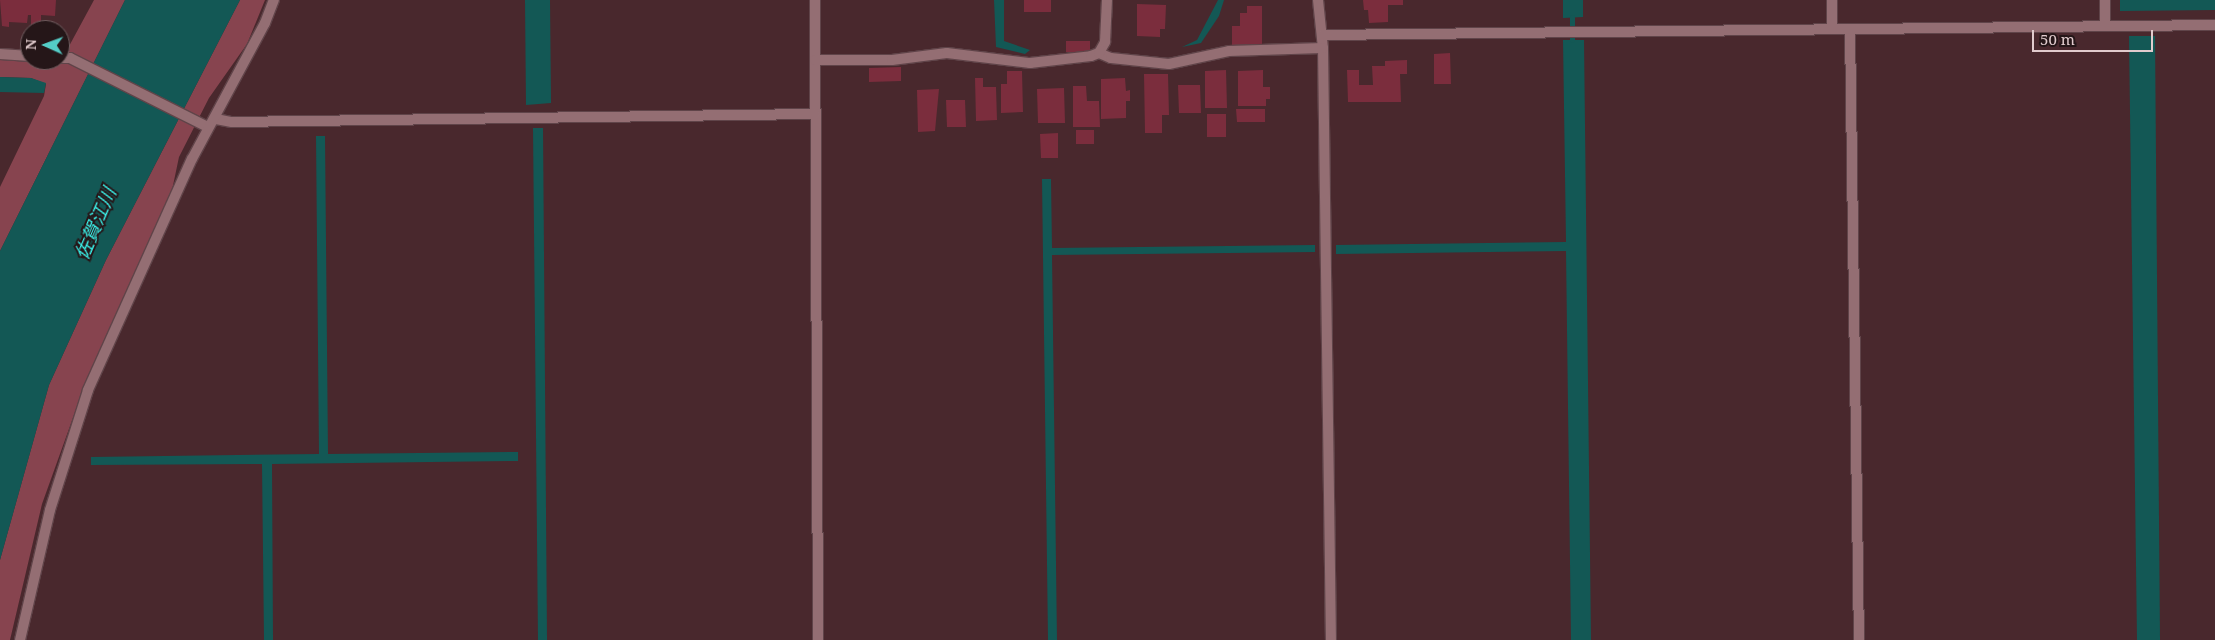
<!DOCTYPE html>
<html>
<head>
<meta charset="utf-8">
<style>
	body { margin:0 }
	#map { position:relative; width:2215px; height:640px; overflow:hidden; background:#49282d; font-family:"Noto Serif","Noto Sans JP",serif }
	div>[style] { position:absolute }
	.green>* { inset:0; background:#87444f }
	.water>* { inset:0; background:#135855 }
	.stream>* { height:5px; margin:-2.5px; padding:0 2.5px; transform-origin:2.5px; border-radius:2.5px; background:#135855 }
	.building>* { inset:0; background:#7b2d3d }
	.roads { filter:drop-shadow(1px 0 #604449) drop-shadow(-1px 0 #604449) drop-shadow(0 1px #604449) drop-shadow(0 -1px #604449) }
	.minor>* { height:10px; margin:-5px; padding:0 5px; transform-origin:5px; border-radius:5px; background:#946e73 }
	span { translate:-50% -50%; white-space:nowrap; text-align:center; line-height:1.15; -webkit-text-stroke:4px #251618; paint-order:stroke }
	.water-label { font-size:19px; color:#3af0e8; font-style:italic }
	.north { position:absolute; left:20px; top:20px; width:50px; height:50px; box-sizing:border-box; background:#251618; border:1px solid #705e60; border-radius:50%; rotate:272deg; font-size:14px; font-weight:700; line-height:20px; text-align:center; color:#e1cbcd }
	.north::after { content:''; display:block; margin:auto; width:18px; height:22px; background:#54cdc7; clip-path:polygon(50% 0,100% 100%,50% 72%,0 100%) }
	.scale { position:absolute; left:2032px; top:30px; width:121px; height:22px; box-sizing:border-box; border:2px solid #e1cbcd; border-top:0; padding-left:6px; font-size:15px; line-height:18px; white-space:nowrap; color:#e1cbcd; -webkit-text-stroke:4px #251618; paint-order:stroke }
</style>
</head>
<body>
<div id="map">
	<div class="green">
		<i style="clip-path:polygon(94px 0,125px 0,0 251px,0 187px,44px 96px,46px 84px,31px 78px,0 77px,0 58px,61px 61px)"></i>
		<i style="clip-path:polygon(240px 0,265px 0,247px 44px,209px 98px,179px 157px,171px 195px,88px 376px,42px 504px,10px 640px,0 640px,0 560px,49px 385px,106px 260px)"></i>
	</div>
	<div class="water">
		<i style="clip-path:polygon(125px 0,240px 0,106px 260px,49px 385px,0 560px,0 251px)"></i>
		<i style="clip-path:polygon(525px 0,550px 0,551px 103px,526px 105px)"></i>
		<i style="clip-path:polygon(994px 0,1004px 0,1004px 41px,1030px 50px,1025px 54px,996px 47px)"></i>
		<i style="clip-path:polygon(1218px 0,1224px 0,1219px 16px,1201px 43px,1182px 47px,1197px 40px)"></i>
		<i style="clip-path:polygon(1563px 0,1583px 0,1583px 17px,1563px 18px)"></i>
		<i style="clip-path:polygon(2120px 0,2215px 0,2215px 10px,2120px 11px)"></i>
		<i style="clip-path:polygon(2129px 36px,2155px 36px,2160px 640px,2137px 640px)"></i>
		<i style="clip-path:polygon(1563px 40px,1584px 40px,1591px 640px,1571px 640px,1566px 251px,1336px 254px,1336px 245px,1566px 242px)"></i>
		<i style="clip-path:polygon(0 77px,31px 78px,46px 83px,44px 93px,0 92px)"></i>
		<i style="clip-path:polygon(533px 128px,543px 128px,547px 640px,538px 640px)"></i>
		<i style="clip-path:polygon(316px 136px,325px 136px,328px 454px,518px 452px,518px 461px,272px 464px,273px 640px,264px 640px,262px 464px,91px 465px,91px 457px,319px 454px)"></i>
		<i style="clip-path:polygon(1042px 179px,1051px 179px,1052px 248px,1315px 245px,1315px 252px,1052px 255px,1057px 640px,1048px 640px)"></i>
	</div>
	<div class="stream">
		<i style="left:1572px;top:40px;width:23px;rotate:-90deg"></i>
	</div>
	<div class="building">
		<i style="clip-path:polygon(0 0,56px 0,55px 16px,41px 15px,41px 25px,31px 25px,31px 15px,28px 15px,27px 23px,9px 22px,9px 27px,2px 26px)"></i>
		<i style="clip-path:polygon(1024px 0,1051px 0,1051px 12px,1024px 12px)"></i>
		<i style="clip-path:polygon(1363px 0,1403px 0,1403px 5px,1388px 5px,1388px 22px,1369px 23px,1368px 10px,1364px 10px)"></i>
		<i style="clip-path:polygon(1137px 4px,1166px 5px,1165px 29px,1160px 29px,1160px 37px,1137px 36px)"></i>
		<i style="clip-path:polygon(1247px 6px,1262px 6px,1262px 45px,1232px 45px,1232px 26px,1240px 26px,1240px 13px,1247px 13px)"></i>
		<i style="clip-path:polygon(1066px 41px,1090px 41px,1090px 52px,1066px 52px)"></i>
		<i style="clip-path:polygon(1450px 53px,1451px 84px,1434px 84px,1434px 54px)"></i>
		<i style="clip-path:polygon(1407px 60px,1407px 74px,1400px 74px,1401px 102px,1348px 102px,1347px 70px,1359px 70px,1359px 85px,1373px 85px,1372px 66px,1385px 66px,1385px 61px)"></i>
		<i style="clip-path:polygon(901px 67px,901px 81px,869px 82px,869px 68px)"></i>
		<i style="clip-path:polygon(1226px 70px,1227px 108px,1205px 108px,1205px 71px)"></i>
		<i style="clip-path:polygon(1263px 70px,1263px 87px,1270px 87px,1270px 99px,1266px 99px,1266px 106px,1238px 106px,1238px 71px)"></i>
		<i style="clip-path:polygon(1007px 71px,1022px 71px,1023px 112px,1001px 113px,1001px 84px,1007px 84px)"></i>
		<i style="clip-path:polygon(1144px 74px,1168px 74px,1169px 115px,1162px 115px,1162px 133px,1145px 133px)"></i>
		<i style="clip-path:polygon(975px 78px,983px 78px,983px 87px,996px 87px,997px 120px,976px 121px)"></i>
		<i style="clip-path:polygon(1125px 78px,1126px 91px,1130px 90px,1130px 101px,1126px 101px,1126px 118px,1101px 119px,1101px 79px)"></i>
		<i style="clip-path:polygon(1178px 85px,1200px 85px,1201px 113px,1179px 113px)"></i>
		<i style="clip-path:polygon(1073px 86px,1086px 86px,1087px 101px,1099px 101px,1100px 127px,1073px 127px)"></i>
		<i style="clip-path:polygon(1064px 88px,1065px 123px,1038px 123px,1037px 89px)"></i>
		<i style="clip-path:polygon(939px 89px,935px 131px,918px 132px,917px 90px)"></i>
		<i style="clip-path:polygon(946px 100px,965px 100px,966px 127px,947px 127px)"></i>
		<i style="clip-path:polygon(1236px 109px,1265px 109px,1265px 122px,1237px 122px)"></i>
		<i style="clip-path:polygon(1207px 114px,1226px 114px,1226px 137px,1207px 137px)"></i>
		<i style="clip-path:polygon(1076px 130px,1094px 130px,1094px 144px,1076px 144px)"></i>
		<i style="clip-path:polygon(1058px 133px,1058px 158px,1041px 158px,1040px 134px)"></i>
	</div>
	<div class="roads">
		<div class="minor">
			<i style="left:815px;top:0;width:640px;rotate:89.73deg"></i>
			<i style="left:1318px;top:0;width:48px;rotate:84.1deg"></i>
			<i style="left:1323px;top:48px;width:592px;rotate:89.23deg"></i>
			<i style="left:1832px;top:0;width:28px;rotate:90deg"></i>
			<i style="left:2105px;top:0;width:26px;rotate:90deg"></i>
			<i style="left:1850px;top:29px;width:611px;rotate:89.16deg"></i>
			<i style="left:1322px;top:35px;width:893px;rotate:-0.64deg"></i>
			<i style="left:1099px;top:53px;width:13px;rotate:23deg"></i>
			<i style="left:1111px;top:58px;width:58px;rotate:5.9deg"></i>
			<i style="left:1169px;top:64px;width:61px;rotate:-12.2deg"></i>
			<i style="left:1229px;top:51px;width:94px;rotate:-1.8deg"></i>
			<i style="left:0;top:54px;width:30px;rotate:4deg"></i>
			<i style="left:60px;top:58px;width:10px"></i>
			<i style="left:70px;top:58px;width:154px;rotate:26.6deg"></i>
			<i style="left:815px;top:60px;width:77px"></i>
			<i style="left:892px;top:60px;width:55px;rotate:-7.3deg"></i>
			<i style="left:947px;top:53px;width:84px;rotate:6.9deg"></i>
			<i style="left:1030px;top:63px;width:61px;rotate:-6.5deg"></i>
			<i style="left:1091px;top:56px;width:9px;rotate:-21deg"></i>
			<i style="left:1099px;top:53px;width:13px;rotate:-61deg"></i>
			<i style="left:1105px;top:42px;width:42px;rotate:-87.3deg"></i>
			<i style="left:216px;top:119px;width:16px;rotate:11deg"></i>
			<i style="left:232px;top:122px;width:583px;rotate:-0.79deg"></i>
			<i style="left:20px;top:640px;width:133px;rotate:-77deg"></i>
			<i style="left:50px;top:510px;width:126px;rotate:-72.4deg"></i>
			<i style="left:88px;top:390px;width:253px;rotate:-65.8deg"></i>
			<i style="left:192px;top:159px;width:154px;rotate:-61.8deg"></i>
			<i style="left:265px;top:23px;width:25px;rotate:-69deg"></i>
		</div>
	</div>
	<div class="water-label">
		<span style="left:96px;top:224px;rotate:-67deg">佐賀江川</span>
	</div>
	<div class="north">N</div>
	<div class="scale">50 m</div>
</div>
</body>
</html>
